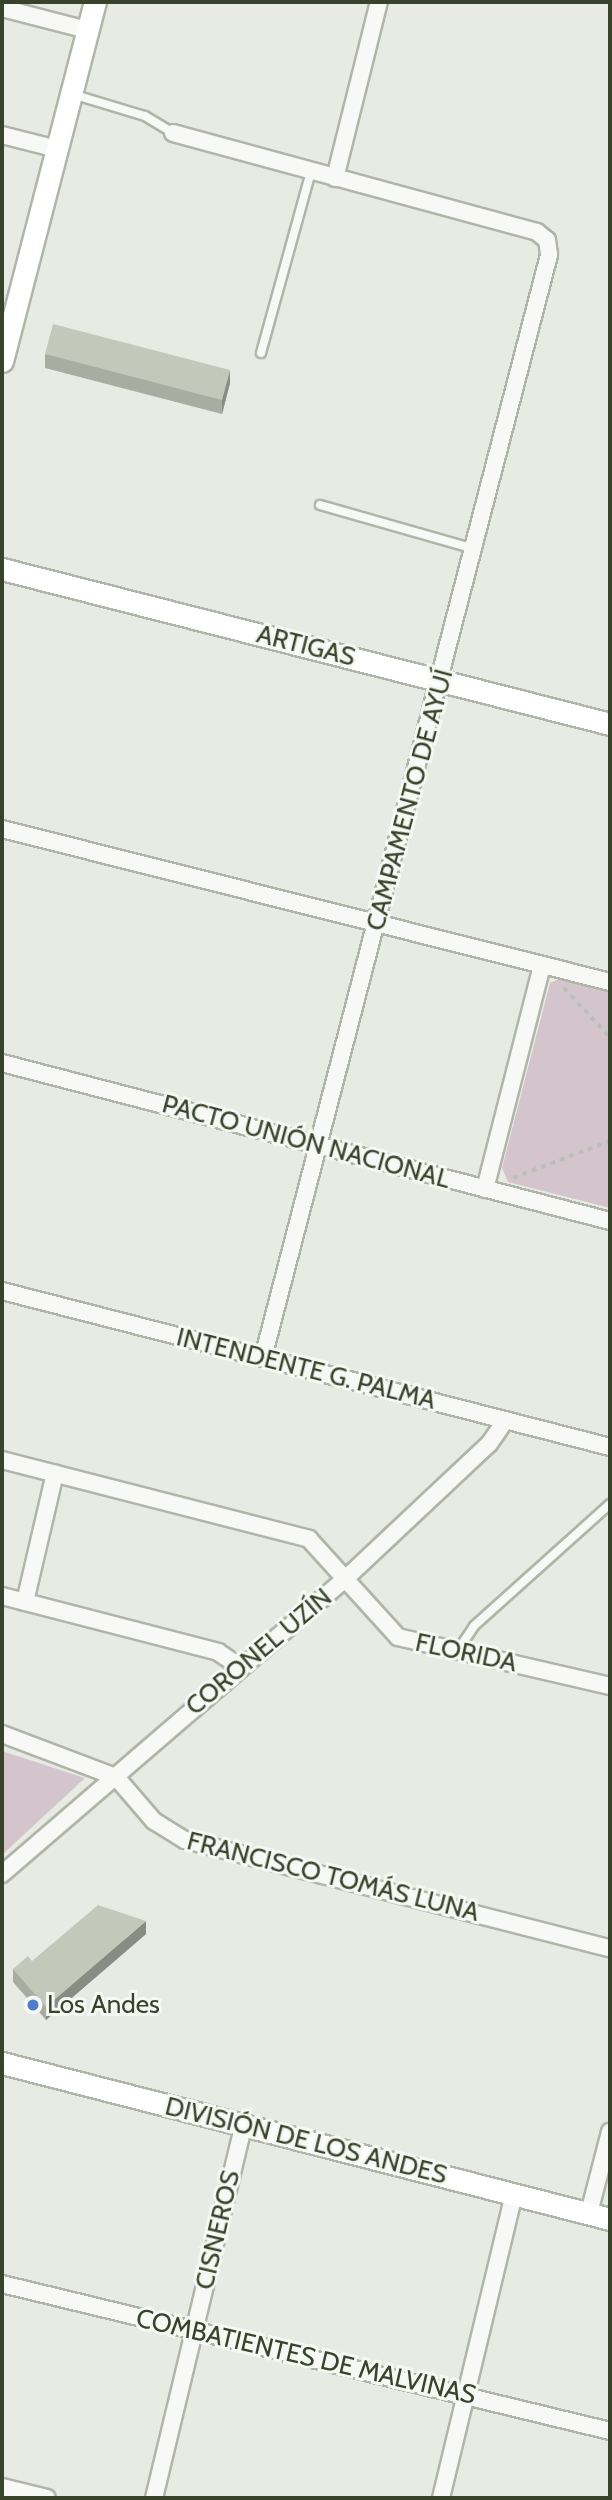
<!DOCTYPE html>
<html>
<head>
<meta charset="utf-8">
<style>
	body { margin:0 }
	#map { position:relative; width:612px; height:2500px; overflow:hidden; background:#e8ebe4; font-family:Cabin,sans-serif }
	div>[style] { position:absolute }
	.green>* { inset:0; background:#d4c5cc }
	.path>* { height:3.5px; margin-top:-1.75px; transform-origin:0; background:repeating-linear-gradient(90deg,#bbbfb5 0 5px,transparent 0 10px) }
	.roads { filter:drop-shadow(2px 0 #b0b5a9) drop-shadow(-2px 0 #b0b5a9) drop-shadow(0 2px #b0b5a9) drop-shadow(0 -2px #b0b5a9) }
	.lane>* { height:8px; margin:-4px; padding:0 4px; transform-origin:4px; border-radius:4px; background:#f8f9f6 }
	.street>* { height:16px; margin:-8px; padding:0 8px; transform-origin:8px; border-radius:8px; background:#f8f9f6 }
	.secondary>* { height:21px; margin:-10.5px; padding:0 10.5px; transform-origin:10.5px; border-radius:10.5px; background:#fff }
	.wall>* { inset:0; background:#a8aca1 }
	.shaded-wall>* { inset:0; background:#888c83 }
	.building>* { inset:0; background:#c3c8bb }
	.dots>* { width:19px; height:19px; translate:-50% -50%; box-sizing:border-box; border:4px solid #f6f8f3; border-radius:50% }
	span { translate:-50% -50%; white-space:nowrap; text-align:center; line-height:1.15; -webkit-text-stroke:6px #f6f8f3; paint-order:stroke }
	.street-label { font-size:26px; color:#39432c }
	.poi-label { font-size:26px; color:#39432c }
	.left { translate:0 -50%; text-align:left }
	.frame { position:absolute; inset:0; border:4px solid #39432c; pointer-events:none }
</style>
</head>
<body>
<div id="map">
	<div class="green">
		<i style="clip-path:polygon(565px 976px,610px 988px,610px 1208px,508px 1182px,502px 1168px,550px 983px)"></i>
		<i style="clip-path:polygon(2px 1751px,85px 1778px,2px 1855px)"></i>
	</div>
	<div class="path">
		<i style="left:564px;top:988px;width:67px;rotate:46.8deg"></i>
		<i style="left:513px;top:1178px;width:104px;rotate:-20.9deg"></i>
	</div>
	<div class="roads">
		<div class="lane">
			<i style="left:72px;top:94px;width:76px;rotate:16.8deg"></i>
			<i style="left:145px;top:116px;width:33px;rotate:31deg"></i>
			<i style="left:261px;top:353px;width:188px;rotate:-74.6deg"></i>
			<i style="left:320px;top:505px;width:160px;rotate:15.9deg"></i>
			<i style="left:458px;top:1650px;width:29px;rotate:-56deg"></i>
			<i style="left:474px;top:1626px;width:183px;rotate:-41.9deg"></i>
		</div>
		<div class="street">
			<i style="left:2px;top:8px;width:88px;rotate:14.5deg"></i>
			<i style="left:173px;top:133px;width:377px;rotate:15.2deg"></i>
			<i style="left:537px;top:232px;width:13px;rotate:39deg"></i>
			<i style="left:547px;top:240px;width:15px;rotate:82deg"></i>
			<i style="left:549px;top:255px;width:1139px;rotate:104.54deg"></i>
			<i style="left:2px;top:135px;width:57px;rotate:14.3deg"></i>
			<i style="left:335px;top:178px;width:181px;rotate:-76deg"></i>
			<i style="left:2px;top:829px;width:627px;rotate:14.12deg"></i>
			<i style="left:2px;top:1063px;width:628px;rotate:14.57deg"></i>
			<i style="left:485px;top:1189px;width:231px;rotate:-75.7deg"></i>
			<i style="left:2px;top:1291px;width:628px;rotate:14.39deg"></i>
			<i style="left:2px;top:1460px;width:317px;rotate:14.4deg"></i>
			<i style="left:309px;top:1539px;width:132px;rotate:47.8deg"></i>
			<i style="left:398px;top:1637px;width:218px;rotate:13deg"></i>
			<i style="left:2px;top:1596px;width:223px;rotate:14.5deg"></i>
			<i style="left:218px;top:1652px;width:25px;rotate:34deg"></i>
			<i style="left:25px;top:1602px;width:132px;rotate:-76.9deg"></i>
			<i style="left:2px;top:1734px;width:122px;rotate:20.7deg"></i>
			<i style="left:116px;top:1777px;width:58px;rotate:49.2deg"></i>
			<i style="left:154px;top:1821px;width:36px;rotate:32deg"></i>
			<i style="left:185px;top:1840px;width:439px;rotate:14.3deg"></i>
			<i style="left:2px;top:1874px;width:451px;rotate:-40.7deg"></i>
			<i style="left:344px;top:1580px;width:199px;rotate:-43.2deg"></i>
			<i style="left:489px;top:1444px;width:29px;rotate:-55deg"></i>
			<i style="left:589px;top:2213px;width:84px;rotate:-75.5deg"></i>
			<i style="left:2px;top:2284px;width:626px;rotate:13.59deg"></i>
			<i style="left:2px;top:2487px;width:46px;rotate:13.7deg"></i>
			<i style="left:154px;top:2498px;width:382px;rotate:-76.5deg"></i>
			<i style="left:441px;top:2498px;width:313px;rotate:-76.5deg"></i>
		</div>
		<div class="secondary">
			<i style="left:2px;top:361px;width:371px;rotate:-75.5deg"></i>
			<i style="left:2px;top:569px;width:627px;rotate:14.3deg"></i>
			<i style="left:2px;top:2063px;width:628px;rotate:14.39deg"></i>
		</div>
	</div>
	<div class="wall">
		<i style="clip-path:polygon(45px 354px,230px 383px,222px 414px,45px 368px)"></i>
		<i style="clip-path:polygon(146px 1934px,46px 2020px,13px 1982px,13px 1969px,32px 1961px)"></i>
	</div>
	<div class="shaded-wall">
		<i style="clip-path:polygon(230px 370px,230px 383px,222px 414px,222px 400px)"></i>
		<i style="clip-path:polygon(146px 1921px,146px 1934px,46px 2020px,46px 2007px)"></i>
	</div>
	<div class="building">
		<i style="clip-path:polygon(53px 324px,230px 370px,222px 400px,45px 354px)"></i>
		<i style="clip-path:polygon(98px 1905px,146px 1921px,46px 2007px,13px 1969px,28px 1956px,32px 1961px)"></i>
	</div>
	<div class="dots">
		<i style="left:33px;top:2005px;background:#507dc9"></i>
	</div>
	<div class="street-label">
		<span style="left:306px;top:646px;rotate:14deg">ARTIGAS</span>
		<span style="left:410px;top:800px;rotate:-75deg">CAMPAMENTO DE AYUÍ</span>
		<span style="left:306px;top:1142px;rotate:15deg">PACTO UNIÓN NACIONAL</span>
		<span style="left:306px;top:1369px;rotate:14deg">INTENDENTE G. PALMA</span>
		<span style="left:259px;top:1652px;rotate:-40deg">CORONEL UZÍN</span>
		<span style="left:466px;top:1653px;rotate:12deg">FLORIDA</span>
		<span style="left:333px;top:1877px;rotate:14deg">FRANCISCO TOMÁS LUNA</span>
		<span style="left:306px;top:2141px;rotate:14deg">DIVISIÓN DE LOS ANDES</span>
		<span style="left:218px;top:2230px;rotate:-77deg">CISNEROS</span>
		<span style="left:306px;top:2357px;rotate:13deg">COMBATIENTES DE MALVINAS</span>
	</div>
	<div class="poi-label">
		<span class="left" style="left:47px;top:2005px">Los Andes</span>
	</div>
	<div class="frame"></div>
</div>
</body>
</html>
